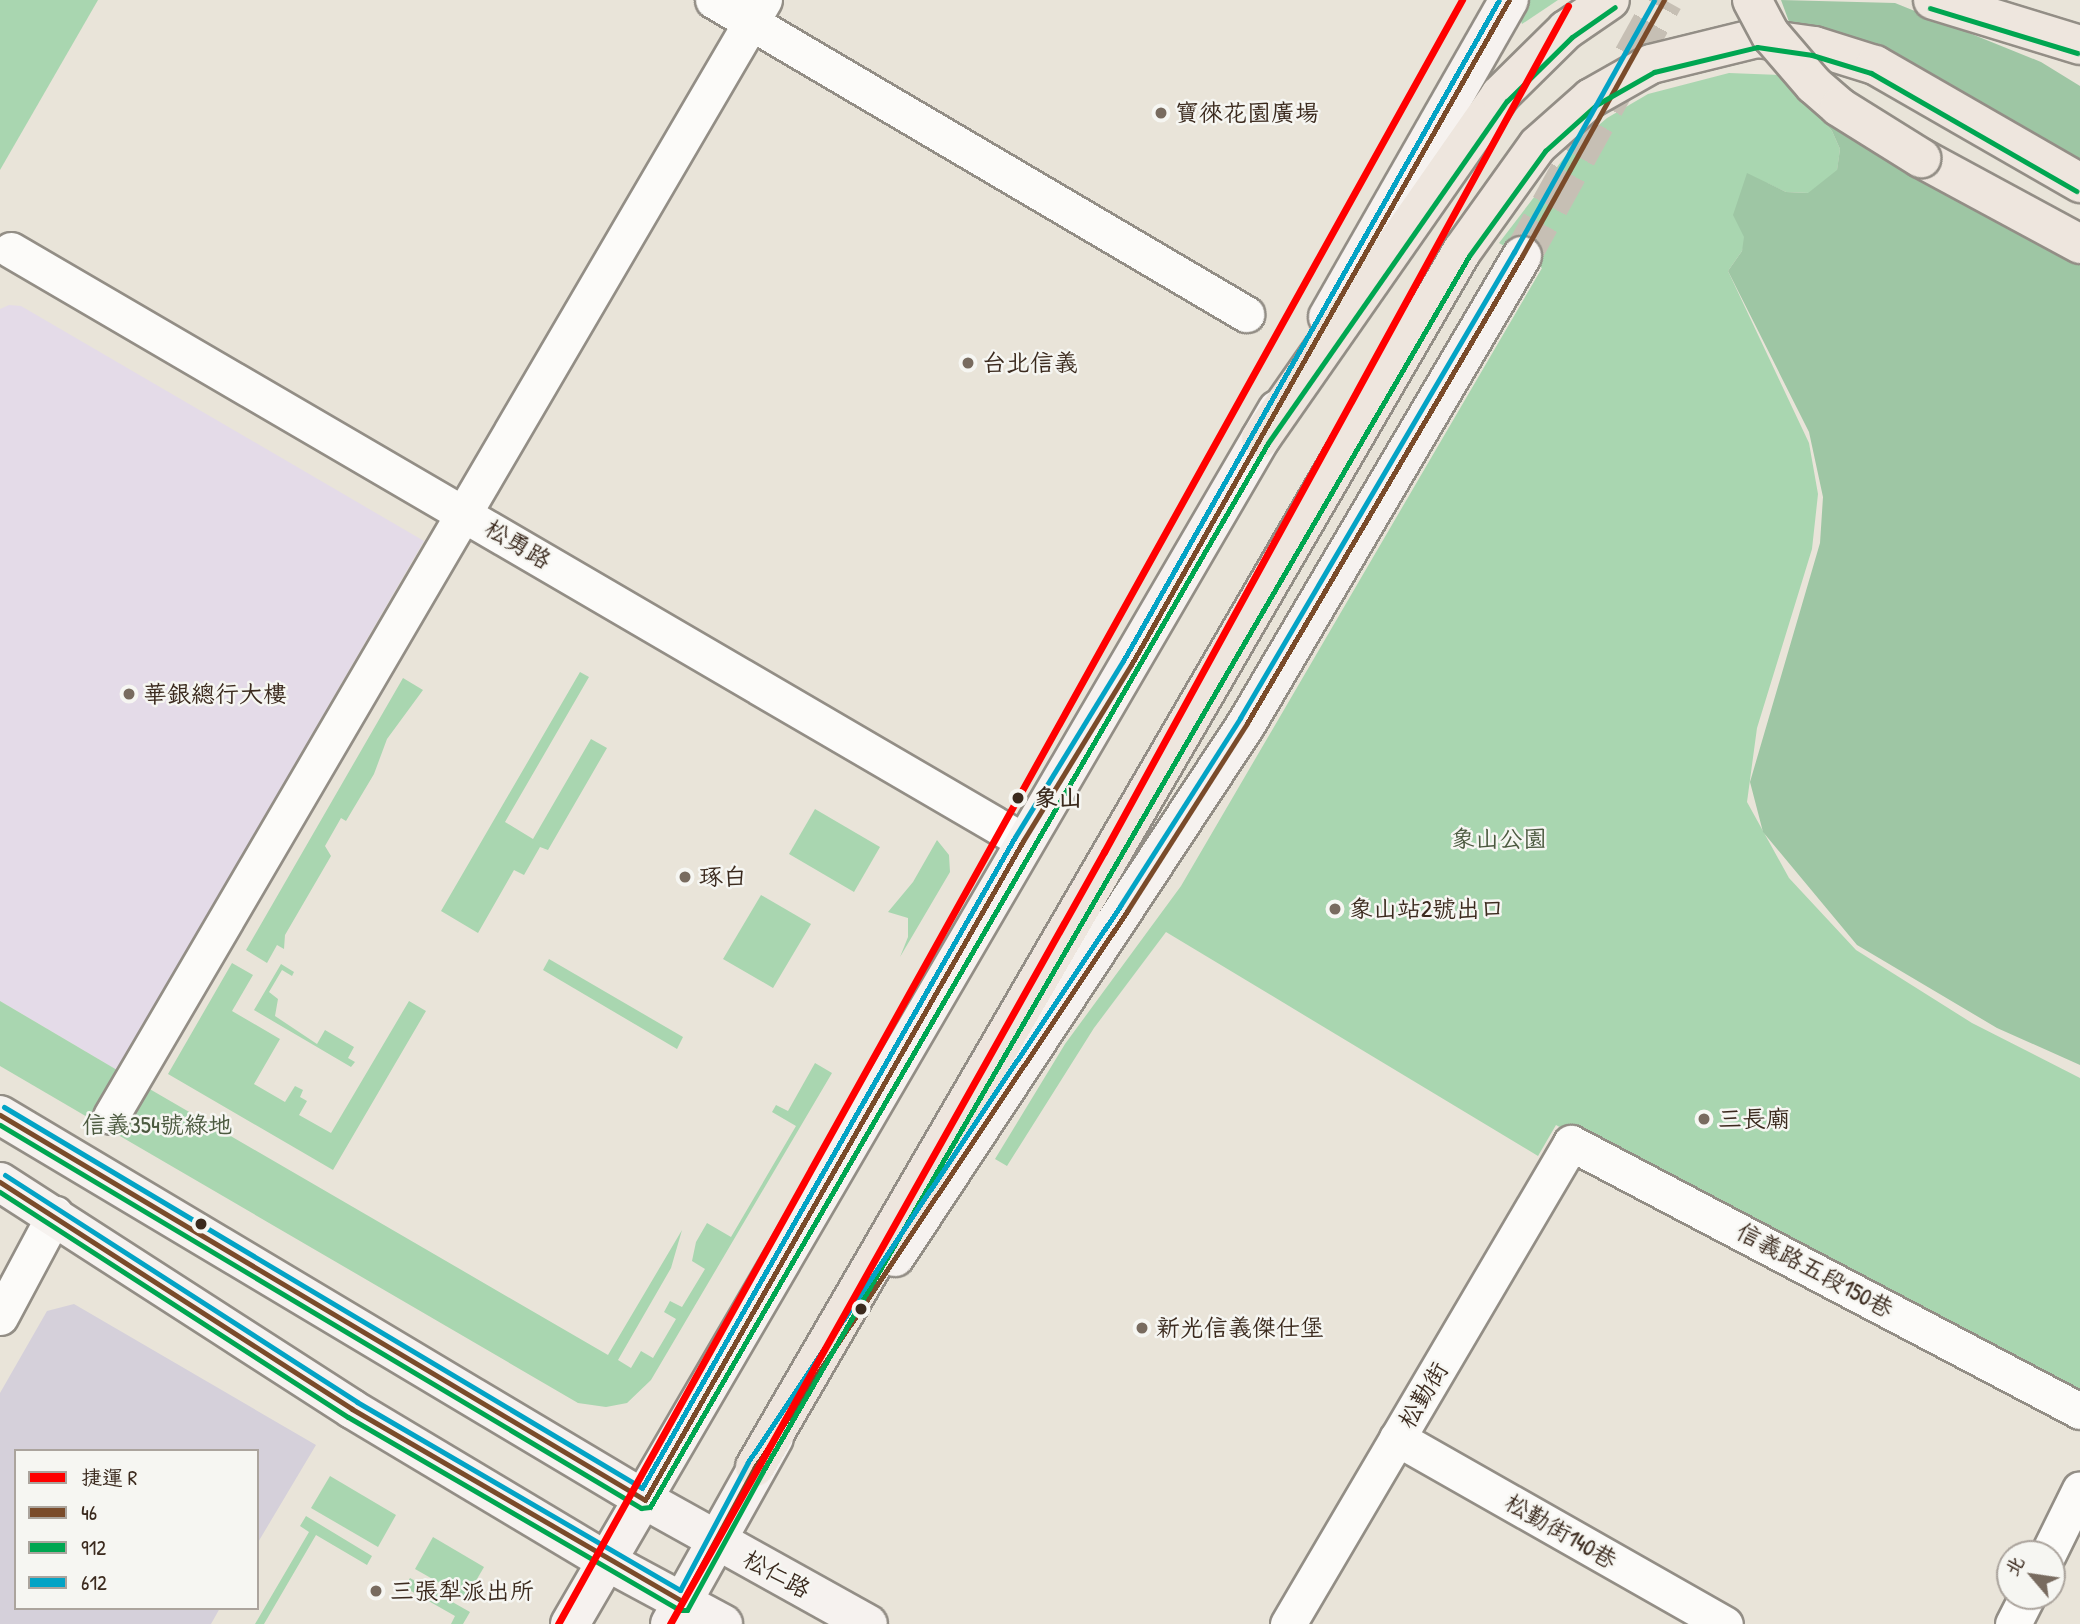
<!DOCTYPE html>
<html>
<head>
<meta charset="utf-8">
<style>
	body { margin:0 }
	#map { position:relative; width:2080px; height:1624px; overflow:hidden; background:#e9e4d9; font-family:"Patrick Hand","LXGW WenKai TC",sans-serif }
	div>[style] { position:absolute }
	.built>* { inset:0; background:#e4dbe8 }
	.industrial>* { inset:0; background:#d5d0da }
	.green>* { inset:0; background:#a9d6b0 }
	.forest>* { inset:0; background:#9ec6a4 }
	.secondary-tunnel>* { height:38px; margin-top:-19px; transform-origin:0; background:repeating-linear-gradient(90deg,#c6bfb4 0 38px,transparent 0 57px) }
	.roads { filter:drop-shadow(2px 0 #938e86) drop-shadow(-2px 0 #938e86) drop-shadow(0 2px #938e86) drop-shadow(0 -2px #938e86) }
	.street>* { height:35px; margin:-17.5px; padding:0 17.5px; transform-origin:17.5px; border-radius:17.5px; background:#fcfbf9 }
	.secondary>* { height:38px; margin:-19px; padding:0 19px; transform-origin:19px; border-radius:19px; background:#f6f2ef }
	.highway>* { height:38px; margin:-19px; padding:0 19px; transform-origin:19px; border-radius:19px; background:#eee6de }
	.bridges { filter:drop-shadow(2px 0 #938e86) drop-shadow(-2px 0 #938e86) drop-shadow(0 2px #938e86) drop-shadow(0 -2px #938e86) }
	.highway-bridge>* { height:38px; margin:-19px; padding:0 19px; transform-origin:19px; border-radius:19px; background:#eee6de }
	.bus-1>* { height:5px; margin:-2.5px; padding:0 2.5px; transform-origin:2.5px; border-radius:2.5px; background:#7a4b2a }
	.bus-2>* { height:5px; margin:-2.5px; padding:0 2.5px; transform-origin:2.5px; border-radius:2.5px; background:#00a651 }
	.bus-3>* { height:5px; margin:-2.5px; padding:0 2.5px; transform-origin:2.5px; border-radius:2.5px; background:#03a3c5 }
	.metro-1>* { height:7px; margin:-3.5px; padding:0 3.5px; transform-origin:3.5px; border-radius:3.5px; background:#f00 }
	.dots>* { width:19px; height:19px; translate:-50% -50%; box-sizing:border-box; border:4px solid #f6f6f2; border-radius:50% }
	span { translate:-50% -50%; white-space:nowrap; text-align:center; line-height:1.15; -webkit-text-stroke:5px #f6f6f2; paint-order:stroke }
	.poi-label { font-size:24px; color:#3b2a1e }
	.left { translate:0 -50%; text-align:left }
	.street-label { font-size:24px; color:#3b2a1e }
	.stop-label { font-size:24px; color:#3b2a1e; font-weight:700 }
	.park-label { font-size:24px; color:#4c5a40 }
	.legend { position:absolute; left:14px; top:1449px; width:245px; height:161px; box-sizing:border-box; background:#f6f6f2; border:2px solid #aba49d; margin:0; padding:9px 12px; list-style:none; font-size:21px; color:#3b2a1e }
	.legend li { display:flex; align-items:center; gap:14px; height:35px }
	.legend b { width:35px; border:2px solid #aba49d }
	.north { position:absolute; left:1996px; top:1540px; width:70px; height:70px; box-sizing:border-box; background:#f6f6f2; border:2px solid #aba49d; border-radius:50%; rotate:299deg; font-size:19px; font-weight:700; line-height:28px; text-align:center; color:#3b2a1e }
	.north::after { content:''; display:block; margin:auto; width:24px; height:32px; background:#786b5f; clip-path:polygon(50% 0,100% 100%,50% 72%,0 100%) }
</style>
</head>
<body>
<div id="map">
	<div class="built">
		<i style="clip-path:polygon(9px 305px,21px 306px,424px 541px,117px 1070px,0 1001px,0 309px)"></i>
	</div>
	<div class="industrial">
		<i style="clip-path:polygon(74px 1304px,316px 1445px,257px 1544px,257px 1451px,16px 1451px,16px 1608px,220px 1608px,211px 1624px,0 1624px,0 1393px,47px 1311px)"></i>
	</div>
	<div class="green">
		<i style="clip-path:polygon(0 0,98px 0,0 170px)"></i>
		<i style="clip-path:polygon(1528px 0,1558px 0,1522px 24px,1519px 16px)"></i>
		<i style="clip-path:polygon(1729px 73px,1783px 75px,1832px 131px,1840px 149px,1837px 171px,1809px 193px,1786px 192px,1767px 183px,1742px 251px,1728px 271px,1809px 443px,1818px 494px,1812px 549px,1757px 728px,1747px 802px,1789px 878px,1856px 950px,1972px 1023px,2080px 1078px,2080px 1401px,1556px 1125px,1538px 1156px,1166px 932px,1094px 1028px,1007px 1166px,995px 1159px,1065px 1044px,1181px 886px,1542px 268px,1499px 243px,1570px 150px,1607px 118px,1648px 94px)"></i>
		<i style="clip-path:polygon(580px 672px,589px 677px,505px 822px,533px 839px,591px 739px,607px 748px,548px 850px,540px 847px,524px 875px,514px 870px,478px 933px,441px 911px)"></i>
		<i style="clip-path:polygon(403px 678px,423px 690px,387px 739px,374px 774px,346px 821px,341px 818px,325px 846px,331px 856px,285px 935px,284px 949px,277px 945px,267px 963px,246px 950px)"></i>
		<i style="clip-path:polygon(815px 809px,880px 847px,854px 892px,789px 854px)"></i>
		<i style="clip-path:polygon(937px 840px,949px 855px,950px 872px,900px 957px,908px 937px,908px 918px,888px 912px,913px 882px)"></i>
		<i style="clip-path:polygon(761px 895px,811px 924px,773px 988px,723px 959px)"></i>
		<i style="clip-path:polygon(549px 959px,683px 1037px,677px 1049px,543px 970px)"></i>
		<i style="clip-path:polygon(232px 963px,253px 975px,232px 1011px,280px 1039px,254px 1084px,285px 1102px,295px 1086px,303px 1090px,300px 1097px,307px 1101px,299px 1115px,331px 1133px,409px 1001px,426px 1011px,333px 1170px,168px 1074px)"></i>
		<i style="clip-path:polygon(281px 964px,294px 972px,292px 976px,282px 970px,269px 992px,278px 999px,275px 1016px,317px 1044px,325px 1030px,354px 1047px,348px 1058px,355px 1062px,351px 1067px,254px 1010px)"></i>
		<i style="clip-path:polygon(0 1001px,117px 1070px,89px 1118px,0 1066px)"></i>
		<i style="clip-path:polygon(815px 1063px,832px 1073px,651px 1380px,627px 1403px,606px 1407px,578px 1403px,113px 1132px,141px 1084px,608px 1355px,682px 1230px,671px 1268px,618px 1360px,631px 1368px,641px 1351px,653px 1358px,676px 1319px,664px 1312px,670px 1301px,682px 1307px,705px 1269px,692px 1261px,696px 1242px,707px 1223px,731px 1237px,796px 1126px,772px 1112px,776px 1105px,788px 1111px)"></i>
		<i style="clip-path:polygon(330px 1476px,396px 1515px,378px 1547px,311px 1508px)"></i>
		<i style="clip-path:polygon(306px 1516px,372px 1556px,367px 1565px,316px 1535px,264px 1624px,255px 1624px,309px 1532px,300px 1526px)"></i>
		<i style="clip-path:polygon(433px 1537px,484px 1567px,466px 1598px,415px 1569px)"></i>
		<i style="clip-path:polygon(410px 1578px,470px 1612px,463px 1624px,451px 1624px,455px 1616px,404px 1587px)"></i>
	</div>
	<div class="forest">
		<i style="clip-path:polygon(1781px 0,1895px 3px,2041px 62px,2080px 86px,2080px 159px,1878px 48px,1792px 30px)"></i>
		<i style="clip-path:polygon(1783px 75px,2080px 262px,2080px 1065px,1997px 1028px,1857px 945px,1763px 832px,1750px 782px,1820px 543px,1823px 497px,1809px 432px,1728px 271px,1742px 251px,1744px 237px,1733px 215px,1747px 173px,1786px 192px,1808px 193px,1837px 170px,1840px 149px,1832px 131px)"></i>
	</div>
	<div class="secondary-tunnel">
		<i style="left:1522px;top:256px;width:293px;rotate:-61deg"></i>
	</div>
	<div class="roads">
		<div class="street">
			<i style="left:713px;top:0;width:619px;rotate:30.5deg"></i>
			<i style="left:11px;top:250px;width:1172px;rotate:30.28deg"></i>
			<i style="left:111px;top:1116px;width:1293px;rotate:-59.67deg"></i>
			<i style="left:0;top:1317px;width:117px;rotate:-61.9deg"></i>
			<i style="left:1397px;top:1438px;width:377px;rotate:29.6deg"></i>
			<i style="left:2048px;top:1554px;width:72px;rotate:-63.8deg"></i>
			<i style="left:1288px;top:1624px;width:558px;rotate:-59.53deg"></i>
			<i style="left:1571px;top:1143px;width:575px;rotate:27.77deg"></i>
			<i style="left:2013px;top:1624px;width:31px;rotate:-63deg"></i>
		</div>
		<div class="secondary">
			<i style="left:1328px;top:317px;width:365px;rotate:-60.3deg"></i>
			<i style="left:0;top:1115px;width:751px;rotate:30.83deg"></i>
			<i style="left:645px;top:1500px;width:255px;rotate:29.1deg"></i>
			<i style="left:0;top:1182px;width:419px;rotate:32.8deg"></i>
			<i style="left:352px;top:1409px;width:296px;rotate:30.9deg"></i>
			<i style="left:606px;top:1561px;width:133px;rotate:28.3deg"></i>
			<i style="left:895px;top:1257px;width:640px;rotate:-56.61deg"></i>
			<i style="left:1247px;top:723px;width:542px;rotate:-59.51deg"></i>
			<i style="left:570px;top:1624px;width:1405px;rotate:-59.78deg"></i>
			<i style="left:670px;top:1624px;width:213px;rotate:-60.8deg"></i>
		</div>
		<div class="highway">
			<i style="left:1933px;top:0;width:154px;rotate:17deg"></i>
			<i style="left:1921px;top:158px;width:181px;rotate:28.4deg"></i>
			<i style="left:1261px;top:438px;width:418px;rotate:-55.1deg"></i>
			<i style="left:1500px;top:95px;width:93px;rotate:-44.6deg"></i>
			<i style="left:1566px;top:30px;width:53px;rotate:-34.3deg"></i>
			<i style="left:755px;top:1467px;width:1407px;rotate:-59.83deg"></i>
			<i style="left:1462px;top:251px;width:130px;rotate:-54.4deg"></i>
			<i style="left:1538px;top:145px;width:71px;rotate:-41.6deg"></i>
			<i style="left:1591px;top:98px;width:69px;rotate:-29.5deg"></i>
			<i style="left:1651px;top:64px;width:109px;rotate:-13.8deg"></i>
			<i style="left:1757px;top:38px;width:58px;rotate:8deg"></i>
			<i style="left:1814px;top:46px;width:64px;rotate:17.3deg"></i>
			<i style="left:1875px;top:65px;width:237px;rotate:29.9deg"></i>
		</div>
	</div>
	<div class="bridges">
		<div class="highway-bridge">
			<i style="left:1752px;top:0;width:40px;rotate:62deg"></i>
			<i style="left:1771px;top:35px;width:66px;rotate:49.3deg"></i>
			<i style="left:1814px;top:85px;width:33px;rotate:41deg"></i>
			<i style="left:1839px;top:107px;width:97px;rotate:31.9deg"></i>
		</div>
	</div>
	<div class="bus-1">
		<i style="left:0;top:1115px;width:751px;rotate:30.83deg"></i>
		<i style="left:0;top:1182px;width:419px;rotate:32.8deg"></i>
		<i style="left:352px;top:1409px;width:383px;rotate:30.2deg"></i>
		<i style="left:645px;top:1500px;width:760px;rotate:-60.16deg"></i>
		<i style="left:1023px;top:841px;width:206px;rotate:-58.5deg"></i>
		<i style="left:1131px;top:665px;width:765px;rotate:-60.39deg"></i>
		<i style="left:670px;top:1624px;width:179px;rotate:-61.6deg"></i>
		<i style="left:755px;top:1467px;width:669px;rotate:-56.21deg"></i>
		<i style="left:1127px;top:911px;width:223px;rotate:-57.4deg"></i>
		<i style="left:1247px;top:723px;width:542px;rotate:-59.51deg"></i>
		<i style="left:1522px;top:256px;width:293px;rotate:-61deg"></i>
	</div>
	<div class="bus-2">
		<i style="left:1930px;top:8px;width:154px;rotate:17deg"></i>
		<i style="left:0;top:1125px;width:747px;rotate:30.86deg"></i>
		<i style="left:641px;top:1508px;width:9px;rotate:-6deg"></i>
		<i style="left:650px;top:1507px;width:1230px;rotate:-59.85deg"></i>
		<i style="left:1268px;top:443px;width:417px;rotate:-55.1deg"></i>
		<i style="left:1507px;top:101px;width:91px;rotate:-44.6deg"></i>
		<i style="left:1572px;top:37px;width:52px;rotate:-34.9deg"></i>
		<i style="left:0;top:1192px;width:414px;rotate:32.9deg"></i>
		<i style="left:348px;top:1417px;width:383px;rotate:30.2deg"></i>
		<i style="left:679px;top:1610px;width:8px"></i>
		<i style="left:687px;top:1610px;width:158px;rotate:-61.3deg"></i>
		<i style="left:763px;top:1471px;width:1405px;rotate:-59.84deg"></i>
		<i style="left:1469px;top:256px;width:130px;rotate:-54.1deg"></i>
		<i style="left:1545px;top:151px;width:69px;rotate:-42deg"></i>
		<i style="left:1596px;top:105px;width:67px;rotate:-29.6deg"></i>
		<i style="left:1654px;top:72px;width:106px;rotate:-13.6deg"></i>
		<i style="left:1757px;top:47px;width:56px;rotate:8.3deg"></i>
		<i style="left:1812px;top:55px;width:62px;rotate:17deg"></i>
		<i style="left:1871px;top:73px;width:237px;rotate:29.9deg"></i>
	</div>
	<div class="bus-3">
		<i style="left:4px;top:1107px;width:743px;rotate:30.84deg"></i>
		<i style="left:642px;top:1488px;width:750px;rotate:-60.19deg"></i>
		<i style="left:1015px;top:837px;width:206px;rotate:-58.5deg"></i>
		<i style="left:1123px;top:661px;width:760px;rotate:-60.37deg"></i>
		<i style="left:5px;top:1175px;width:419px;rotate:32.8deg"></i>
		<i style="left:357px;top:1402px;width:374px;rotate:30.2deg"></i>
		<i style="left:680px;top:1590px;width:145px;rotate:-62deg"></i>
		<i style="left:748px;top:1462px;width:669px;rotate:-56.21deg"></i>
		<i style="left:1120px;top:906px;width:223px;rotate:-57.4deg"></i>
		<i style="left:1240px;top:718px;width:541px;rotate:-59.55deg"></i>
		<i style="left:1514px;top:252px;width:288px;rotate:-60.9deg"></i>
	</div>
	<div class="metro-1">
		<i style="left:558px;top:1624px;width:1859px;rotate:-60.9deg"></i>
		<i style="left:670px;top:1624px;width:886px;rotate:-60.66deg"></i>
		<i style="left:1104px;top:852px;width:965px;rotate:-61.26deg"></i>
	</div>
	<div class="dots">
		<i style="left:1161px;top:113px;background:#786b5f"></i>
		<i style="left:968px;top:363px;background:#786b5f"></i>
		<i style="left:129px;top:694px;background:#786b5f"></i>
		<i style="left:1018px;top:798px;background:#3b2a1e"></i>
		<i style="left:685px;top:877px;background:#786b5f"></i>
		<i style="left:1335px;top:909px;background:#786b5f"></i>
		<i style="left:1704px;top:1119px;background:#786b5f"></i>
		<i style="left:201px;top:1224px;background:#3b2a1e"></i>
		<i style="left:861px;top:1309px;background:#3b2a1e"></i>
		<i style="left:1142px;top:1328px;background:#786b5f"></i>
		<i style="left:376px;top:1591px;background:#786b5f"></i>
	</div>
	<div class="poi-label">
		<span class="left" style="left:1175px;top:113px">寶徠花園廣場</span>
		<span class="left" style="left:982px;top:363px">台北信義</span>
		<span class="left" style="left:143px;top:694px">華銀總行大樓</span>
		<span class="left" style="left:699px;top:877px">琢白</span>
		<span class="left" style="left:1349px;top:909px">象山站2號出口</span>
		<span class="left" style="left:1718px;top:1119px">三長廟</span>
		<span class="left" style="left:1156px;top:1328px">新光信義傑仕堡</span>
		<span class="left" style="left:390px;top:1591px">三張犁派出所</span>
	</div>
	<div class="street-label">
		<span style="left:518px;top:544px;rotate:31deg">松勇路</span>
		<span style="left:1815px;top:1270px;rotate:28deg">信義路五段150巷</span>
		<span style="left:1423px;top:1395px;rotate:-59deg">松勤街</span>
		<span style="left:1561px;top:1531px;rotate:30deg">松勤街140巷</span>
		<span style="left:777px;top:1574px;rotate:29deg">松仁路</span>
	</div>
	<div class="stop-label">
		<span class="left" style="left:1034px;top:798px">象山</span>
	</div>
	<div class="park-label">
		<span style="left:1499px;top:839px">象山公園</span>
		<span style="left:157px;top:1125px">信義354號綠地</span>
	</div>
	<ul class="legend">
	<li><b style="height:9px;background:#f00"></b>捷運 R</li>
	<li><b style="height:9px;background:#7a4b2a"></b>46</li>
	<li><b style="height:9px;background:#00a651"></b>912</li>
	<li><b style="height:9px;background:#03a3c5"></b>612</li>
	</ul>
	<div class="north">北</div>
</div>
</body>
</html>
